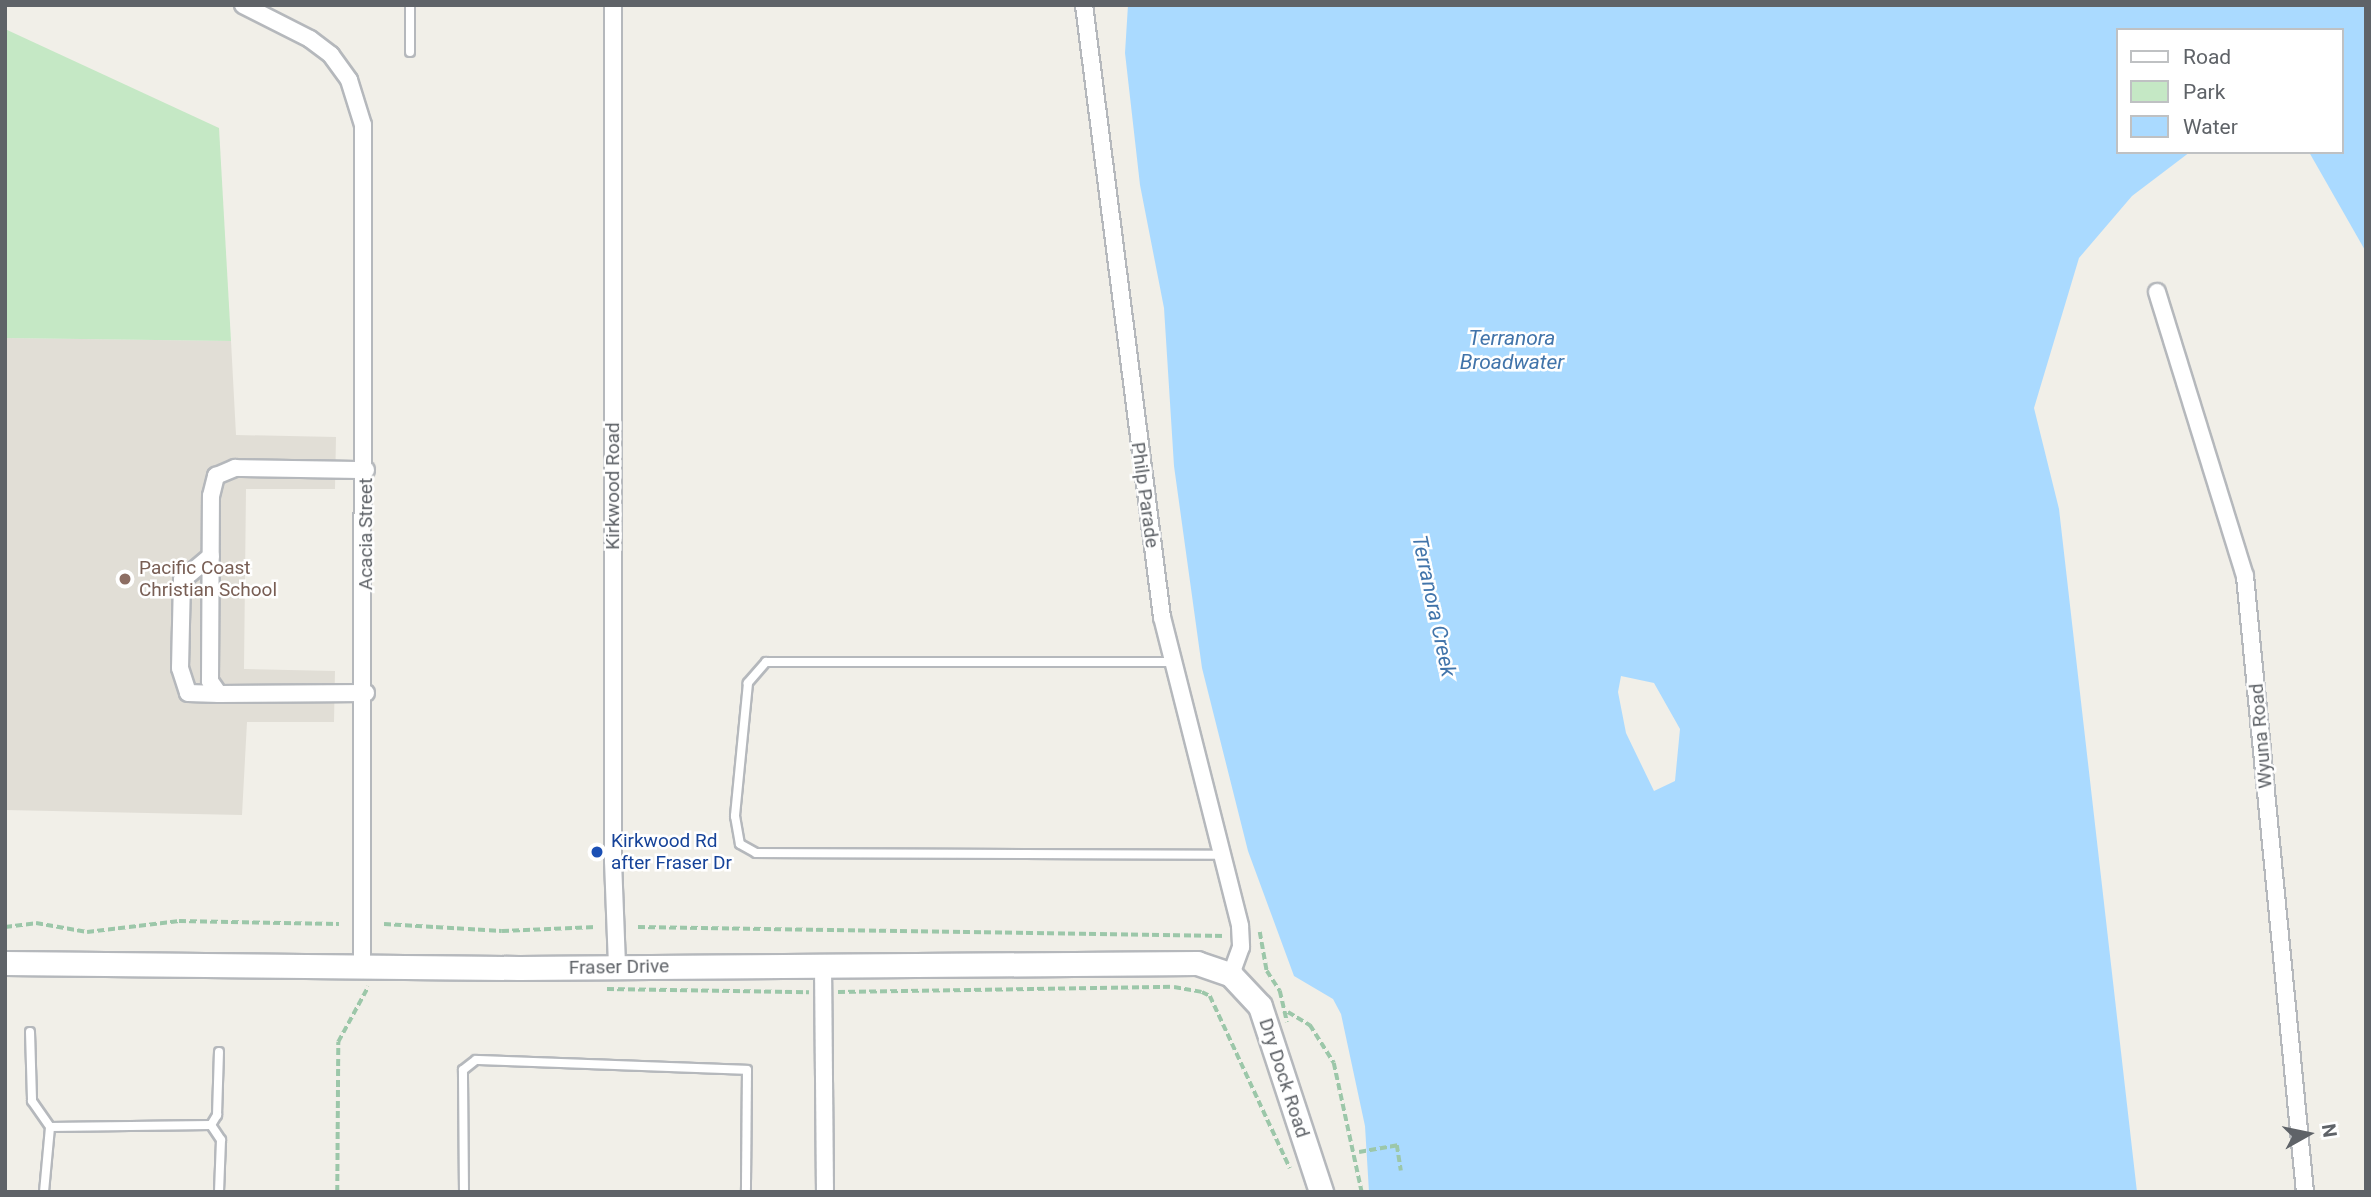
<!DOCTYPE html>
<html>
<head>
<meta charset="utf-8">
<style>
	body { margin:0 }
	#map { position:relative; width:2371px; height:1197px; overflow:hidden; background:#f1efe8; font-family:Roboto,sans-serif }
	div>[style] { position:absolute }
	.education>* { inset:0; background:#e1ded6 }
	.green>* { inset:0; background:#c5e8c5 }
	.water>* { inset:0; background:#aadaff }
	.path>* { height:3.5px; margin-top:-1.75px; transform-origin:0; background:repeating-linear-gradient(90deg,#9cc7a9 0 7px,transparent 0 10.5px) }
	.roads { filter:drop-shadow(2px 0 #b5b8bc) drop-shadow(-2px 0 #b5b8bc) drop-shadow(0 2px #b5b8bc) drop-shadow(0 -2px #b5b8bc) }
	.lane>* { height:8px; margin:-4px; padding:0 4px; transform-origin:4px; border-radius:4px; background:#fff }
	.street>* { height:16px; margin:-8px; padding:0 8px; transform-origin:8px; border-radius:8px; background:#fff }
	.secondary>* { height:23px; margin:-11.5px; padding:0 11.5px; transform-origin:11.5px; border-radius:11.5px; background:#fff }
	.dots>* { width:19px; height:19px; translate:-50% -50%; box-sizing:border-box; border:4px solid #fff; border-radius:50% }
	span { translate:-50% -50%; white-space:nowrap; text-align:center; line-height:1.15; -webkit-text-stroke:5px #fff; paint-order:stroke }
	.street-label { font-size:19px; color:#5f6368 }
	.education-label { font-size:19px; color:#785e54 }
	.left { translate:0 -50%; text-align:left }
	.transit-label { font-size:19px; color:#164399 }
	.water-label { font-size:21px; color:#4174aa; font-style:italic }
	.frame { position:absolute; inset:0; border:7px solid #5f6368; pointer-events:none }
	.legend { position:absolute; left:2116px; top:28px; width:228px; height:126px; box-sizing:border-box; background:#fff; border:2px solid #bfc1c3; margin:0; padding:9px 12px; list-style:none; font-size:21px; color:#5f6368 }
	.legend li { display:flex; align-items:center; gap:14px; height:35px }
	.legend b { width:35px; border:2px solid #bfc1c3 }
	.north { position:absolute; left:2273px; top:1099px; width:70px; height:70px; -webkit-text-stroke:5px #fff; paint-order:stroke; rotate:81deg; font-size:19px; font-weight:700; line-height:28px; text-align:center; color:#5f6368 }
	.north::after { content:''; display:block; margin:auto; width:24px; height:32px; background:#5f6368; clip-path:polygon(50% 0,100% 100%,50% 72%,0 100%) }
</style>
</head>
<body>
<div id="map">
	<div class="education">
		<i style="clip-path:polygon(5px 338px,231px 341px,236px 435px,336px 437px,335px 489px,246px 489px,244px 669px,335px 671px,334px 722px,247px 722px,242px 815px,5px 810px)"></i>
	</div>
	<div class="green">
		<i style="clip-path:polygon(5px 29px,219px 128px,231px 341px,5px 338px)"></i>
	</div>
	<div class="water">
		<i style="clip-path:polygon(evenodd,1128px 5px,2366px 5px,2366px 252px,2309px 152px,2341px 152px,2341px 30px,2117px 30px,2117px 152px,2190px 152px,2132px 196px,2079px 258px,2034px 408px,2059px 509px,2137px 1192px,1369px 1192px,1365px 1126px,1341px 1014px,1333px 999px,1294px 976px,1248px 851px,1202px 668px,1174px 466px,1164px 308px,1140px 185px,1125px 53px,1128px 5px,1621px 676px,1654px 683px,1680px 729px,1675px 781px,1654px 791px,1626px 733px,1618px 692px,1621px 676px)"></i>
	</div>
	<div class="path">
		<i style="left:384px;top:924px;width:118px;rotate:3.4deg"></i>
		<i style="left:502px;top:931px;width:94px;rotate:-2.4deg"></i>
		<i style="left:5px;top:927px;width:31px;rotate:-7deg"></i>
		<i style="left:36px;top:923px;width:52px;rotate:10deg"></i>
		<i style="left:87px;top:932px;width:93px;rotate:-6.8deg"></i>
		<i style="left:179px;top:921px;width:160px;rotate:1.1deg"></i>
		<i style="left:638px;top:927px;width:588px;rotate:0.88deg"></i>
		<i style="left:1260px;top:932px;width:40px;rotate:80deg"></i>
		<i style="left:1267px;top:971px;width:24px;rotate:57deg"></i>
		<i style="left:1280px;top:991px;width:32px;rotate:77deg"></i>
		<i style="left:607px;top:989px;width:202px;rotate:0.9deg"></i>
		<i style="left:838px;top:992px;width:336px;rotate:-0.9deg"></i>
		<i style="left:1174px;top:987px;width:28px;rotate:10deg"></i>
		<i style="left:1202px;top:992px;width:9px;rotate:27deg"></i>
		<i style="left:1210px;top:996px;width:190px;rotate:65.1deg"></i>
		<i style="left:1288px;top:1012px;width:26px;rotate:31deg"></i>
		<i style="left:1310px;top:1025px;width:45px;rotate:57.7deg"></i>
		<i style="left:1334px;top:1063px;width:132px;rotate:77.8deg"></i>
		<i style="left:1359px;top:1152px;width:39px;rotate:-10deg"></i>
		<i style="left:1397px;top:1145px;width:26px;rotate:81deg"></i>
		<i style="left:337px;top:1192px;width:150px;rotate:-89.6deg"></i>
		<i style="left:338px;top:1042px;width:63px;rotate:-61.4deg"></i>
	</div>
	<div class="roads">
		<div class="lane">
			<i style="left:410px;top:5px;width:47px;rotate:90deg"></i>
			<i style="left:1171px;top:662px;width:405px;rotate:180deg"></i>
			<i style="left:766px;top:662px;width:28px;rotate:131deg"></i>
			<i style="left:748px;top:683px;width:134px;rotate:95.6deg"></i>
			<i style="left:735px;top:816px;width:28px;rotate:80deg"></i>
			<i style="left:740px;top:844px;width:18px;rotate:29deg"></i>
			<i style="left:756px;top:853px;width:465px;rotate:0.2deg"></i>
			<i style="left:30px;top:1032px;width:69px;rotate:88.3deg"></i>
			<i style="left:32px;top:1101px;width:32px;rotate:55deg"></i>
			<i style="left:211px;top:1125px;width:12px;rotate:-59deg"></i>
			<i style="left:217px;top:1115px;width:63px;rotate:-88.2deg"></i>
			<i style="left:44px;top:1192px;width:65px;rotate:-84.7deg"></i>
			<i style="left:50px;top:1127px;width:161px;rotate:-0.7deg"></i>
			<i style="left:211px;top:1125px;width:18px;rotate:56deg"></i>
			<i style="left:221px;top:1140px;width:52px;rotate:92.2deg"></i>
			<i style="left:464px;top:1192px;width:122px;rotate:-90.5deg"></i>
			<i style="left:463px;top:1070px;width:16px;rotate:-38deg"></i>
			<i style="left:476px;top:1060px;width:271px;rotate:2.1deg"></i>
			<i style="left:747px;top:1070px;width:122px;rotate:90.5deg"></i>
		</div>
		<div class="street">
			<i style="left:243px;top:5px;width:75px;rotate:26.9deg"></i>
			<i style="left:310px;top:39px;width:26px;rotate:37deg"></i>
			<i style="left:331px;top:55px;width:31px;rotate:54deg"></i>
			<i style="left:349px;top:80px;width:47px;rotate:72.7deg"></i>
			<i style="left:363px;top:125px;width:841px;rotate:90.07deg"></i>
			<i style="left:613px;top:5px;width:856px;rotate:90deg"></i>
			<i style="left:613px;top:861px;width:106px;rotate:87.8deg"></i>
			<i style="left:1084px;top:5px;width:617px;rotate:82.74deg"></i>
			<i style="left:1162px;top:617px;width:319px;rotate:75.8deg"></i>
			<i style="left:1240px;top:926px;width:21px;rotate:87deg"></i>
			<i style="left:1241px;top:947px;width:30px;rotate:110deg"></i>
			<i style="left:2157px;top:292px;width:297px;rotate:72.8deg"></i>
			<i style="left:2245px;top:576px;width:619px;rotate:84.44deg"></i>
			<i style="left:211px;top:556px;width:38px;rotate:140deg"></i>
			<i style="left:182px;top:580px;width:88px;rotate:91.3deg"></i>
			<i style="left:180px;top:668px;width:26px;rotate:72deg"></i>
			<i style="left:188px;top:693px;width:31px;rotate:2deg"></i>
			<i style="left:366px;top:693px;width:147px;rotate:179.6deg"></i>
			<i style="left:219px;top:694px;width:16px;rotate:-125deg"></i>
			<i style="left:210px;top:681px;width:185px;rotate:-89.7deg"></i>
			<i style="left:211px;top:496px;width:21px;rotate:-76deg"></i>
			<i style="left:216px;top:476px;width:21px;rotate:-23deg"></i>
			<i style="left:235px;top:468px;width:131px;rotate:0.9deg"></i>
			<i style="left:823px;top:964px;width:228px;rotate:89.5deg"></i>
		</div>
		<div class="secondary">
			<i style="left:5px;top:963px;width:514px;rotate:0.56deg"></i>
			<i style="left:519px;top:968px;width:678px;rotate:-0.42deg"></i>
			<i style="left:1197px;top:963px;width:36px;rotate:19deg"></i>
			<i style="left:1231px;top:975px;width:42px;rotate:46.9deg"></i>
			<i style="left:1260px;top:1006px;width:196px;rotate:71.8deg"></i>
		</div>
	</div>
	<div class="dots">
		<i style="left:125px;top:579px;background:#8d6e63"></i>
		<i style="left:597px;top:852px;background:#1a4fb4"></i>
	</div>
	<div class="street-label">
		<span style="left:613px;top:486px;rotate:-90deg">Kirkwood Road</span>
		<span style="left:1145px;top:495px;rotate:82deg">Philp Parade</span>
		<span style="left:366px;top:534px;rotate:-90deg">Acacia Street</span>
		<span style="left:2261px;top:736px;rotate:-95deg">Wyuna Road</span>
		<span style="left:619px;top:967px;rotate:-1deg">Fraser Drive</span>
		<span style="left:1284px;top:1078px;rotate:72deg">Dry Dock Road</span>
	</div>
	<div class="education-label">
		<span class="left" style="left:139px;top:579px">Pacific Coast<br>Christian School</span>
	</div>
	<div class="transit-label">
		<span class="left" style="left:611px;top:852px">Kirkwood Rd<br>after Fraser Dr</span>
	</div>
	<div class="water-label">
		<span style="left:1512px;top:350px">Terranora<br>Broadwater</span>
		<span style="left:1434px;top:606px;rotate:78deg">Terranora Creek</span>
	</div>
	<div class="frame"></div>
	<ul class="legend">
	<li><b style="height:9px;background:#fff"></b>Road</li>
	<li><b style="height:19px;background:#c5e8c5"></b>Park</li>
	<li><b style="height:19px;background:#aadaff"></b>Water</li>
	</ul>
	<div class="north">N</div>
</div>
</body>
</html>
